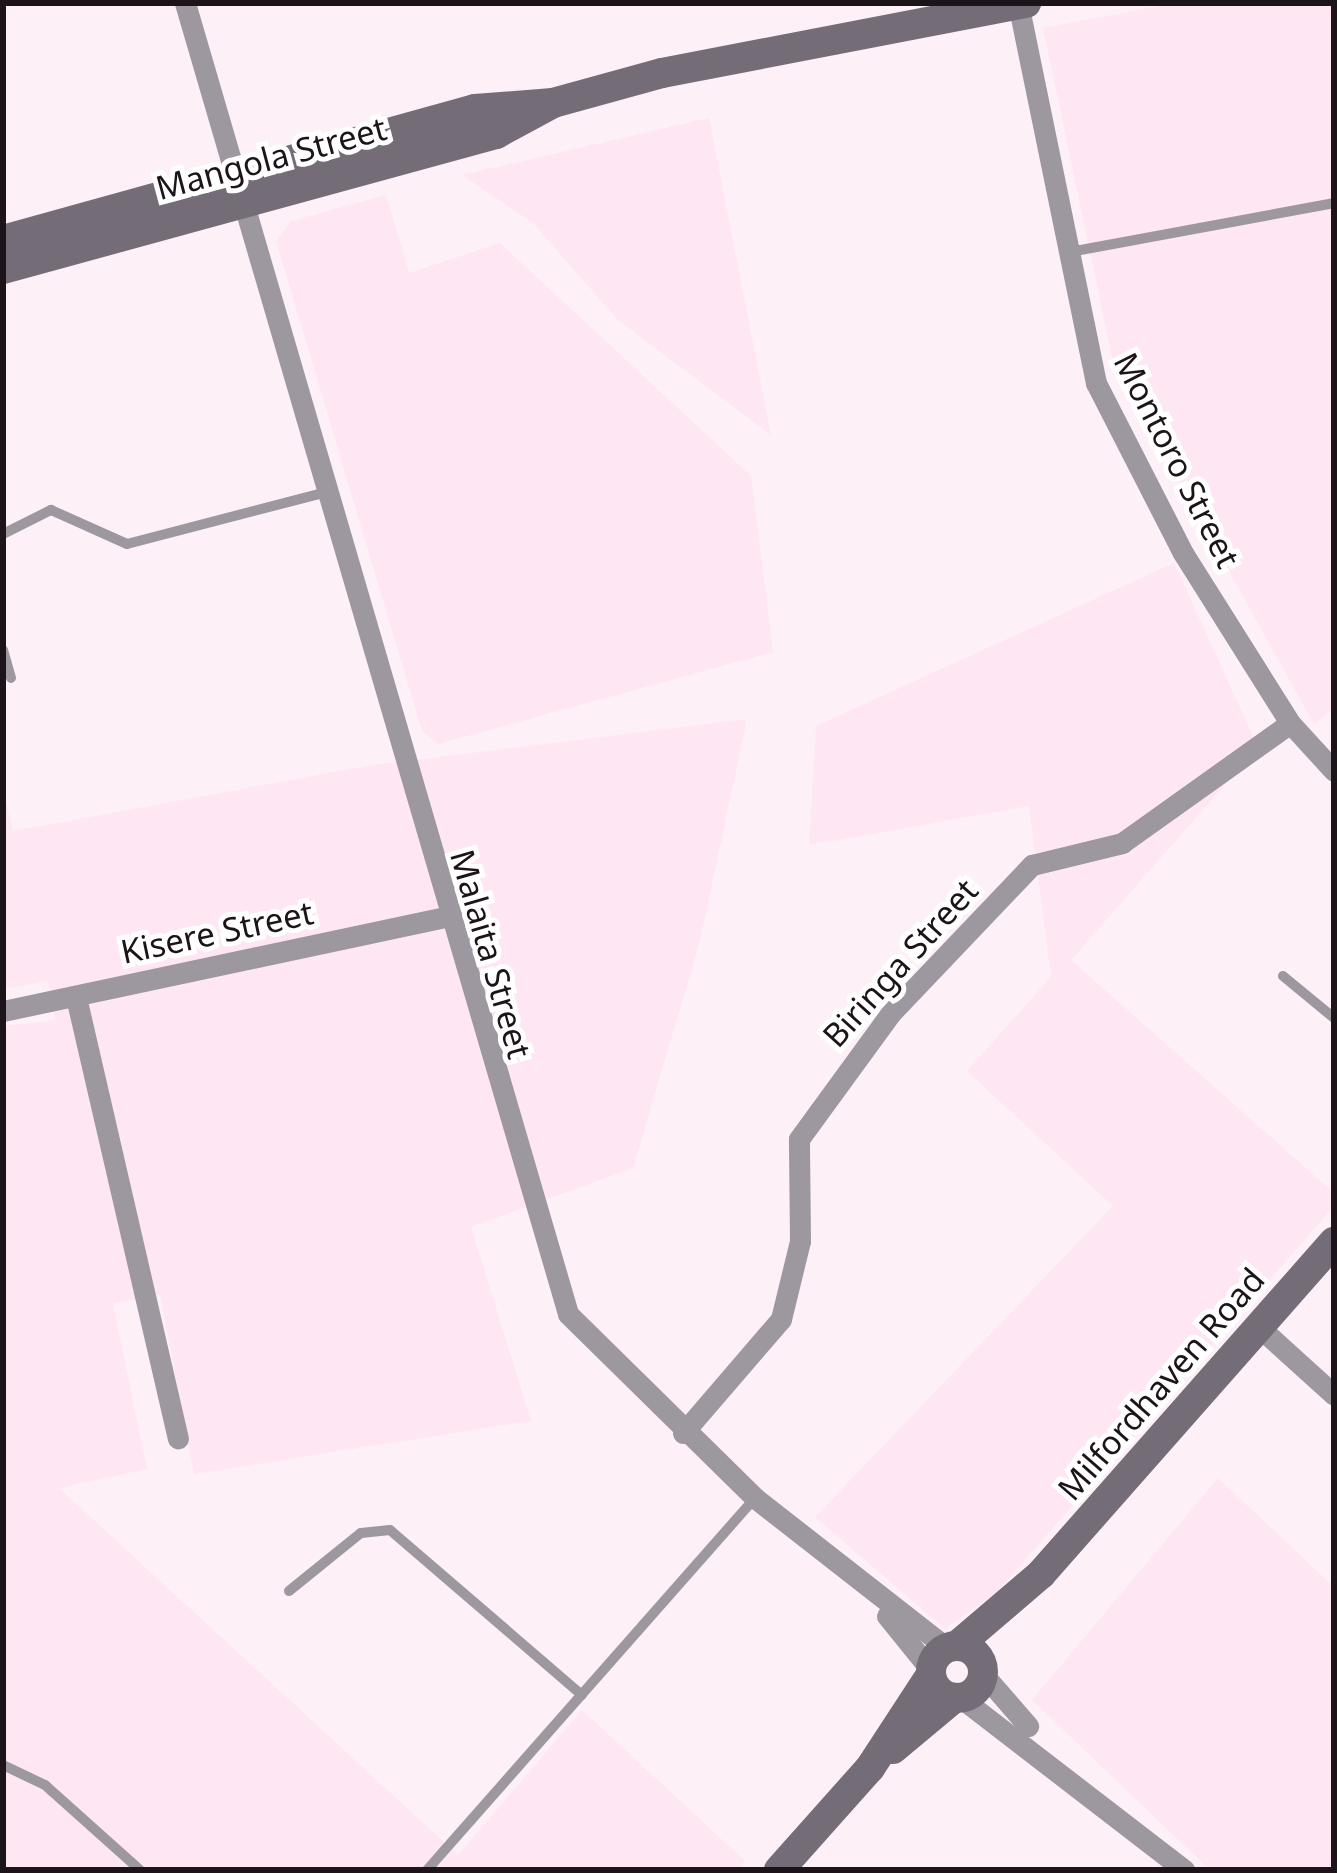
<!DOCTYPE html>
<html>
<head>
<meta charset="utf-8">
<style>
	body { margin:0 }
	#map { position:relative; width:1337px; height:1873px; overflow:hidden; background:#fef0f7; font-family:"Noto Sans",sans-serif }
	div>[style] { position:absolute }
	.built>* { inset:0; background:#fee6f2 }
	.lane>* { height:10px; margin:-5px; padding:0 5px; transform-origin:5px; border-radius:5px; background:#9d979f }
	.street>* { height:21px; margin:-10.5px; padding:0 10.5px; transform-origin:10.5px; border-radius:10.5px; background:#9d979f }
	.secondary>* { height:30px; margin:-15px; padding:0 15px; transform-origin:15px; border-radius:15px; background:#746c77 }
	.secondary>.ring { margin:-15px; padding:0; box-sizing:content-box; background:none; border:30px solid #746c77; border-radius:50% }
	span { translate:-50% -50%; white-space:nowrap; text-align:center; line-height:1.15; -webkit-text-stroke:10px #fff; paint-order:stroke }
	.street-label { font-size:33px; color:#1c1418 }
	.frame { position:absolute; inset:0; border:6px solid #1c1418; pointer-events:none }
</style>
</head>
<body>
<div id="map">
	<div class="built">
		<i style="clip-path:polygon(1176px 3px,1334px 3px,1334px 709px,1314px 724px,1113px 362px,1043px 28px)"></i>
		<i style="clip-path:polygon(709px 118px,771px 435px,617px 319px,533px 223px,462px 175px)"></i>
		<i style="clip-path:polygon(386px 195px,409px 273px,500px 243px,751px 476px,773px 652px,438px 744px,422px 731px,276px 241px,291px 221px)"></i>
		<i style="clip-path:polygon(1174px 563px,1258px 747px,1071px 960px,1334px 1193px,1334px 1206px,997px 1592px,945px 1629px,815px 1517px,1113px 1206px,967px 1071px,1051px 977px,1029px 806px,809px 845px,816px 726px)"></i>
		<i style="clip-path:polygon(747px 719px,700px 941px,633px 1168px,471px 1227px,531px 1421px,194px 1474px,160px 1294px,113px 1304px,147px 1469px,59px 1488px,458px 1855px,582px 1710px,745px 1861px,737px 1870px,3px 1870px,3px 1026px,55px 1020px,48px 981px,3px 989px,3px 789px,13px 831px,373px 765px)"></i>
		<i style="clip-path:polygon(1218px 1478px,1334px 1587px,1334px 1870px,1210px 1870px,1032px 1700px)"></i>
	</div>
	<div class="lane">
		<i style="left:1070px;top:252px;width:269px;rotate:-10.5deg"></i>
		<i style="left:3px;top:534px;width:54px;rotate:-26.6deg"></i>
		<i style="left:51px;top:510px;width:83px;rotate:24.1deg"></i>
		<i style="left:127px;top:544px;width:203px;rotate:-14.6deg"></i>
		<i style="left:3px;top:650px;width:29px;rotate:74deg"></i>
		<i style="left:1283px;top:976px;width:66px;rotate:39.5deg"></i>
		<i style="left:289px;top:1591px;width:92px;rotate:-38.9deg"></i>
		<i style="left:361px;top:1533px;width:29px;rotate:-6deg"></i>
		<i style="left:390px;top:1530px;width:253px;rotate:40.7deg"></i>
		<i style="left:3px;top:1765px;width:47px;rotate:25.5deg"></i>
		<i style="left:45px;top:1785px;width:127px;rotate:41.8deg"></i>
		<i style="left:427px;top:1870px;width:496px;rotate:-48.6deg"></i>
	</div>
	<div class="street">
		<i style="left:185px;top:3px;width:1366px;rotate:73.71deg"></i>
		<i style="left:568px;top:1314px;width:262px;rotate:44.5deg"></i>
		<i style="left:755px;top:1498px;width:242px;rotate:38deg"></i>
		<i style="left:1018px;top:3px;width:388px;rotate:78.4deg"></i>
		<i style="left:1096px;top:383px;width:191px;rotate:62.9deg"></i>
		<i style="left:1183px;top:553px;width:201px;rotate:57.8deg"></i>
		<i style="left:1290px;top:723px;width:65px;rotate:47.5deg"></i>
		<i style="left:76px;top:997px;width:453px;rotate:77deg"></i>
		<i style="left:3px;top:1011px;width:452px;rotate:-12deg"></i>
		<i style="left:1259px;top:1327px;width:101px;rotate:42.2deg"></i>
		<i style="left:683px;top:1433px;width:150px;rotate:-49.3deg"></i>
		<i style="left:781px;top:1319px;width:80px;rotate:-76.3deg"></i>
		<i style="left:800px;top:1241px;width:102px;rotate:-90.6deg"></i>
		<i style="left:799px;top:1139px;width:155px;rotate:-53.9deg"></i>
		<i style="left:890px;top:1014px;width:206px;rotate:-46.4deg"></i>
		<i style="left:1032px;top:865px;width:93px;rotate:-13.7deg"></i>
		<i style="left:1122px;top:843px;width:206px;rotate:-35.5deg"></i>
		<i style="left:887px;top:1616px;width:68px;rotate:50.9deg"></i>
		<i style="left:983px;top:1674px;width:69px;rotate:49.1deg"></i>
		<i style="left:961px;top:1698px;width:282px;rotate:37.6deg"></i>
	</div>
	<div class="secondary">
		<i style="left:3px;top:240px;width:490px;rotate:-15.5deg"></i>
		<i style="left:475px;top:109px;width:78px;rotate:-4.4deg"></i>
		<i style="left:3px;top:269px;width:511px;rotate:-15.31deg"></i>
		<i style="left:496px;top:134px;width:65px;rotate:-28.5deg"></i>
		<i style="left:553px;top:103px;width:113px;rotate:-15.4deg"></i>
		<i style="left:662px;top:73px;width:371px;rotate:-10.9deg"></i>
		<i style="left:958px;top:1645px;width:109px;rotate:-40.5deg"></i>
		<i style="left:1041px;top:1574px;width:443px;rotate:-48.6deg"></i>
		<i class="ring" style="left:931px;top:1646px;width:22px;height:22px"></i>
		<i style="left:893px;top:1749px;width:80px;rotate:-39.9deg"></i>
		<i style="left:779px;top:1870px;width:137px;rotate:-48.3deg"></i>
		<i style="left:870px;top:1768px;width:110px;rotate:-56.9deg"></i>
	</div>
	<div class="street-label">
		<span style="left:271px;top:158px;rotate:-15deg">Mangola Street</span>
		<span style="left:1177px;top:460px;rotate:63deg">Montoro Street</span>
		<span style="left:217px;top:932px;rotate:-12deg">Kisere Street</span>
		<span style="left:491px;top:954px;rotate:74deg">Malaita Street</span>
		<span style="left:900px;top:963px;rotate:-48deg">Biringa Street</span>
		<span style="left:1161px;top:1384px;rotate:-49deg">Milfordhaven Road</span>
	</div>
	<div class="frame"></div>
</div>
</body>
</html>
